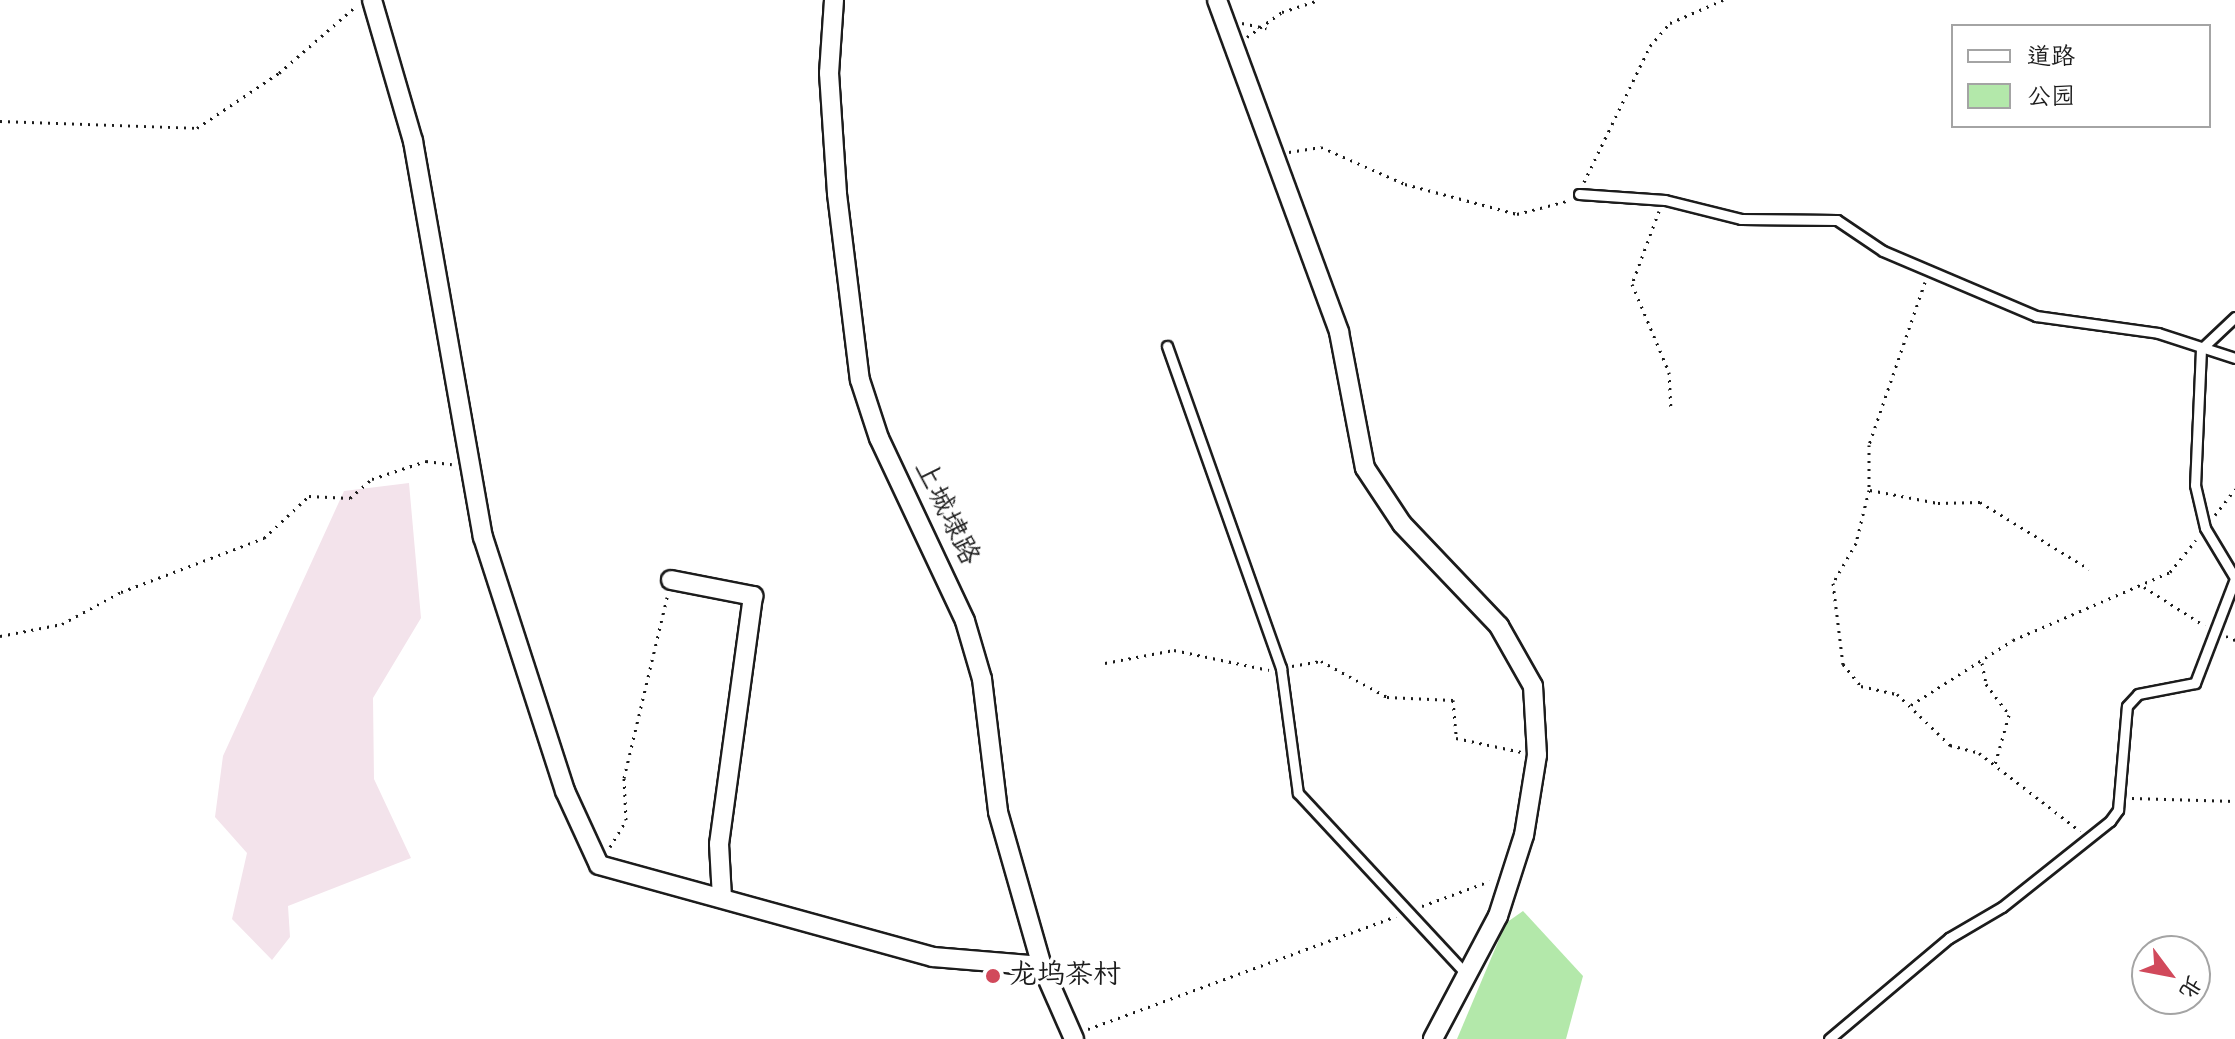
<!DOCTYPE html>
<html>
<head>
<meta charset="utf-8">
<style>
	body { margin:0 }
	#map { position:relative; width:2235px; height:1039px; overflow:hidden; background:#fff; font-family:Mynerve,"LXGW WenKai TC",sans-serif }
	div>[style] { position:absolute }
	.built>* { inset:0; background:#f3e3eb }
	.green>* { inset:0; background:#b3e8aa }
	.path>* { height:3px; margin-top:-1.5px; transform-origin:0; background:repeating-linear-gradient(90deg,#1c1c1c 0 2px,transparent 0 8px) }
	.roads { filter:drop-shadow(2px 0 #1c1c1c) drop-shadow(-2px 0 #1c1c1c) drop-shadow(0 2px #1c1c1c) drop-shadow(0 -2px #1c1c1c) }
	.lane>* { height:9px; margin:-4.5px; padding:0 4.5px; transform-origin:4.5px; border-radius:4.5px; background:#fff }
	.street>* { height:18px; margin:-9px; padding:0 9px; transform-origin:9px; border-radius:9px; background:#fff }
	.dots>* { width:22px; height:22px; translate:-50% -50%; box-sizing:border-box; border:4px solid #fff; border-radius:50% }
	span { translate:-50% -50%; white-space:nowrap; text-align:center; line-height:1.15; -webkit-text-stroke:7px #fff; paint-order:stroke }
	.street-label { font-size:28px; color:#1c1c1c }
	.poi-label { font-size:28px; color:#1c1c1c }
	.left { translate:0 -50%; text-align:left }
	.legend { position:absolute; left:1951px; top:24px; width:260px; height:104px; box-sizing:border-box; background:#fff; border:2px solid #a4a4a4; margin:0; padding:10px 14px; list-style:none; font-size:24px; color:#1c1c1c }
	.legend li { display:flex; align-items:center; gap:16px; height:40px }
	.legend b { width:40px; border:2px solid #a4a4a4 }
	.north { position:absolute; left:2131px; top:935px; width:80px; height:80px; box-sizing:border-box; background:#fff; border:2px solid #a4a4a4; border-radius:50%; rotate:122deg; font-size:22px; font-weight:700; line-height:32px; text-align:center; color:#1c1c1c }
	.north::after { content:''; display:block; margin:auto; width:28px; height:36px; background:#d1495b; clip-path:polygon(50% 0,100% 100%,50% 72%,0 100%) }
</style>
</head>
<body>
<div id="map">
	<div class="built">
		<i style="clip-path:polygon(409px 483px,421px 618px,373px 698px,374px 779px,411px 858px,288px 906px,290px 937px,272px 960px,232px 919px,247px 853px,215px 817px,223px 756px,344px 491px)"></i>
	</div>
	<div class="green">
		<i style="clip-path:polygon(1523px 911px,1583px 976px,1566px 1039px,1457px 1039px,1506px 923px)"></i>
	</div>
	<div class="path">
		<i style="left:1242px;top:23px;width:25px;rotate:12deg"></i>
		<i style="left:1247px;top:37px;width:43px;rotate:-35.5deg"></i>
		<i style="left:1282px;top:12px;width:38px;rotate:-18deg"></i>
		<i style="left:0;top:121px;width:197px;rotate:2deg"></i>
		<i style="left:197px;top:128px;width:99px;rotate:-33.9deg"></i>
		<i style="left:279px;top:73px;width:102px;rotate:-41deg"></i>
		<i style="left:1289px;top:152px;width:32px;rotate:-9deg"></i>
		<i style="left:1321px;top:147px;width:92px;rotate:23.8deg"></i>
		<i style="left:1405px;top:184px;width:116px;rotate:15deg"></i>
		<i style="left:1517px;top:214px;width:52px;rotate:-14.6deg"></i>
		<i style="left:1584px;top:182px;width:151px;rotate:-64.1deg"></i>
		<i style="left:1650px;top:46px;width:30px;rotate:-49deg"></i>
		<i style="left:1670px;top:23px;width:58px;rotate:-23.5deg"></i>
		<i style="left:1659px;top:211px;width:78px;rotate:110.3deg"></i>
		<i style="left:1632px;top:284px;width:95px;rotate:67.2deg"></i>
		<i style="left:1669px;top:372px;width:37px;rotate:87deg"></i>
		<i style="left:1925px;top:282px;width:172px;rotate:109deg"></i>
		<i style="left:1869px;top:445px;width:45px;rotate:90deg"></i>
		<i style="left:1869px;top:490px;width:55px;rotate:103.8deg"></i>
		<i style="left:1856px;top:543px;width:46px;rotate:119.9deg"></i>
		<i style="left:1833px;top:583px;width:82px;rotate:83deg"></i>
		<i style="left:1843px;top:664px;width:28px;rotate:51deg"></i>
		<i style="left:1861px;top:686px;width:37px;rotate:13deg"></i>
		<i style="left:1897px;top:694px;width:74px;rotate:43.9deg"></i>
		<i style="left:1950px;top:745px;width:30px;rotate:15deg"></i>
		<i style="left:1979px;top:753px;width:128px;rotate:37.7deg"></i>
		<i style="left:1870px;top:490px;width:69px;rotate:10.8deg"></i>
		<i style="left:1938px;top:503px;width:42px;rotate:-1.4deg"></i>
		<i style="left:1980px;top:502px;width:128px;rotate:31.6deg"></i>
		<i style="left:2215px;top:515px;width:33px;rotate:-52deg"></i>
		<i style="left:2144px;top:587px;width:72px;rotate:32.6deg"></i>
		<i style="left:0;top:636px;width:63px;rotate:-11deg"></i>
		<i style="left:62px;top:624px;width:67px;rotate:-28.5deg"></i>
		<i style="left:121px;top:592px;width:153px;rotate:-20.7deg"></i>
		<i style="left:264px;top:538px;width:62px;rotate:-43deg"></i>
		<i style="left:309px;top:496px;width:41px;rotate:2.8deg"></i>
		<i style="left:350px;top:498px;width:29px;rotate:-41deg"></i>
		<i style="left:372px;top:479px;width:57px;rotate:-18.4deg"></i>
		<i style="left:426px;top:461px;width:26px;rotate:7deg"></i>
		<i style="left:2226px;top:636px;width:10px;rotate:24deg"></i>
		<i style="left:1105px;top:663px;width:70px;rotate:-10.7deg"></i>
		<i style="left:1174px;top:650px;width:97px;rotate:11.9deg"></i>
		<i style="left:1982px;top:663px;width:21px;rotate:79deg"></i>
		<i style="left:1986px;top:684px;width:39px;rotate:53deg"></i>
		<i style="left:2009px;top:715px;width:51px;rotate:105.9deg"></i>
		<i style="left:1292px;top:666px;width:29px;rotate:-10deg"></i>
		<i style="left:1321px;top:661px;width:75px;rotate:28.6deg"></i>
		<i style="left:1387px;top:697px;width:66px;rotate:2.6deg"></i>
		<i style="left:1453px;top:700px;width:38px;rotate:85deg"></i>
		<i style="left:1456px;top:738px;width:67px;rotate:12deg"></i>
		<i style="left:1911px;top:705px;width:121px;rotate:-32.5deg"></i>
		<i style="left:2013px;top:640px;width:171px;rotate:-23.4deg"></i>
		<i style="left:2170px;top:572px;width:41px;rotate:-50.9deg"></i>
		<i style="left:2132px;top:798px;width:103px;rotate:1.7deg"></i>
		<i style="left:610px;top:847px;width:31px;rotate:-59deg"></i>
		<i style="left:626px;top:820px;width:42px;rotate:-92.7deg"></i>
		<i style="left:624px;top:778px;width:186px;rotate:-76.6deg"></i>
		<i style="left:1422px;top:906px;width:72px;rotate:-20.2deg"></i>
		<i style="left:1088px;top:1029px;width:328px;rotate:-20.1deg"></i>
	</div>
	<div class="roads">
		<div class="lane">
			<i style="left:1579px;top:194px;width:86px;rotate:4deg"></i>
			<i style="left:1665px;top:200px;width:78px;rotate:14deg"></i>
			<i style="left:1741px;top:219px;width:96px;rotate:0.6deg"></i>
			<i style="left:1837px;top:220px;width:55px;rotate:34deg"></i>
			<i style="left:1883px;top:251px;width:166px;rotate:23deg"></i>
			<i style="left:2036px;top:316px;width:123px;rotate:7.9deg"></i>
			<i style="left:2158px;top:333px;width:81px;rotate:18deg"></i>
			<i style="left:2235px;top:317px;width:47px;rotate:136.7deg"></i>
			<i style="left:2201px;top:349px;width:136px;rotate:92.5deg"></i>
			<i style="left:2195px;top:485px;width:44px;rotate:76.9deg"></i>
			<i style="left:2205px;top:528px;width:58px;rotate:59deg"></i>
			<i style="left:1167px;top:346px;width:342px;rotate:70.5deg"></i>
			<i style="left:1281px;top:668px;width:126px;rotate:82.3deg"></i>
			<i style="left:1298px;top:793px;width:248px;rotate:47.1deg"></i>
			<i style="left:1829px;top:1039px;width:157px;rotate:-40.1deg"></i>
			<i style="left:1949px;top:938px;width:61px;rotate:-30.3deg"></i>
			<i style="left:2002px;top:907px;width:138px;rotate:-38.5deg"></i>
			<i style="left:2110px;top:821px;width:14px;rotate:-54deg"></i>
			<i style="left:2118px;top:810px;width:104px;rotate:-85.1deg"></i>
			<i style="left:2127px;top:706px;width:16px;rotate:-47deg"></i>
			<i style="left:2138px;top:694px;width:58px;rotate:-10.9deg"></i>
			<i style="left:2195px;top:683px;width:111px;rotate:-69deg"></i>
		</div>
		<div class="street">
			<i style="left:372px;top:0;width:147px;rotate:73.8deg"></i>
			<i style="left:413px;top:141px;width:402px;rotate:80deg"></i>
			<i style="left:483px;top:537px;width:267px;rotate:72.1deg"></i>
			<i style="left:565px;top:791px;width:81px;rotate:65.3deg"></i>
			<i style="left:599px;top:865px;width:346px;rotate:15.4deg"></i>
			<i style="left:933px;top:957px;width:109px;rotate:4.7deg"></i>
			<i style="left:834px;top:0;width:73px;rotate:93.9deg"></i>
			<i style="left:829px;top:73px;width:121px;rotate:86.2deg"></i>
			<i style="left:837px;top:194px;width:187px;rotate:83deg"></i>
			<i style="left:860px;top:380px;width:61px;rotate:71.9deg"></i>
			<i style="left:879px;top:438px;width:202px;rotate:64.8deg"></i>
			<i style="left:965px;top:621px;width:60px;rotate:73.7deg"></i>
			<i style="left:982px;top:679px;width:134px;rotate:83.1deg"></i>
			<i style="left:998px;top:812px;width:160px;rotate:74.1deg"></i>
			<i style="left:1042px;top:966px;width:80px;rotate:66.3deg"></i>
			<i style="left:1217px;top:0;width:354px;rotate:69.8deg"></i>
			<i style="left:1339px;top:332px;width:138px;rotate:79.2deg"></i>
			<i style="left:1365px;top:468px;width:67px;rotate:56.5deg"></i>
			<i style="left:1402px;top:524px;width:141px;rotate:46.4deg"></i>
			<i style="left:1499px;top:626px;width:69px;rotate:60.5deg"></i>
			<i style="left:1533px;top:686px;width:69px;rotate:86.7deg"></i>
			<i style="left:1537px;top:755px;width:81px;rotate:99.2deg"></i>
			<i style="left:1524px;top:835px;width:85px;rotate:107.8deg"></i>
			<i style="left:1498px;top:916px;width:139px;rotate:117.9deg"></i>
			<i style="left:671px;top:580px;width:84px;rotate:11deg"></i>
			<i style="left:753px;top:596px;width:250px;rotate:97.8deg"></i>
			<i style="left:719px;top:844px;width:53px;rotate:86.8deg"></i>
		</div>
	</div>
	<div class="dots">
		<i style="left:993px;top:976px;background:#d1495b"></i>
	</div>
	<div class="street-label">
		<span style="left:946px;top:513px;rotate:64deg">上城埭路</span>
	</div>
	<div class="poi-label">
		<span class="left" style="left:1009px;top:976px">龙坞茶村</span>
	</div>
	<ul class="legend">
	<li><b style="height:10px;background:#fff"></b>道路</li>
	<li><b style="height:22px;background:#b3e8aa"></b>公园</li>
	</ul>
	<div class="north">北</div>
</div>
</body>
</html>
